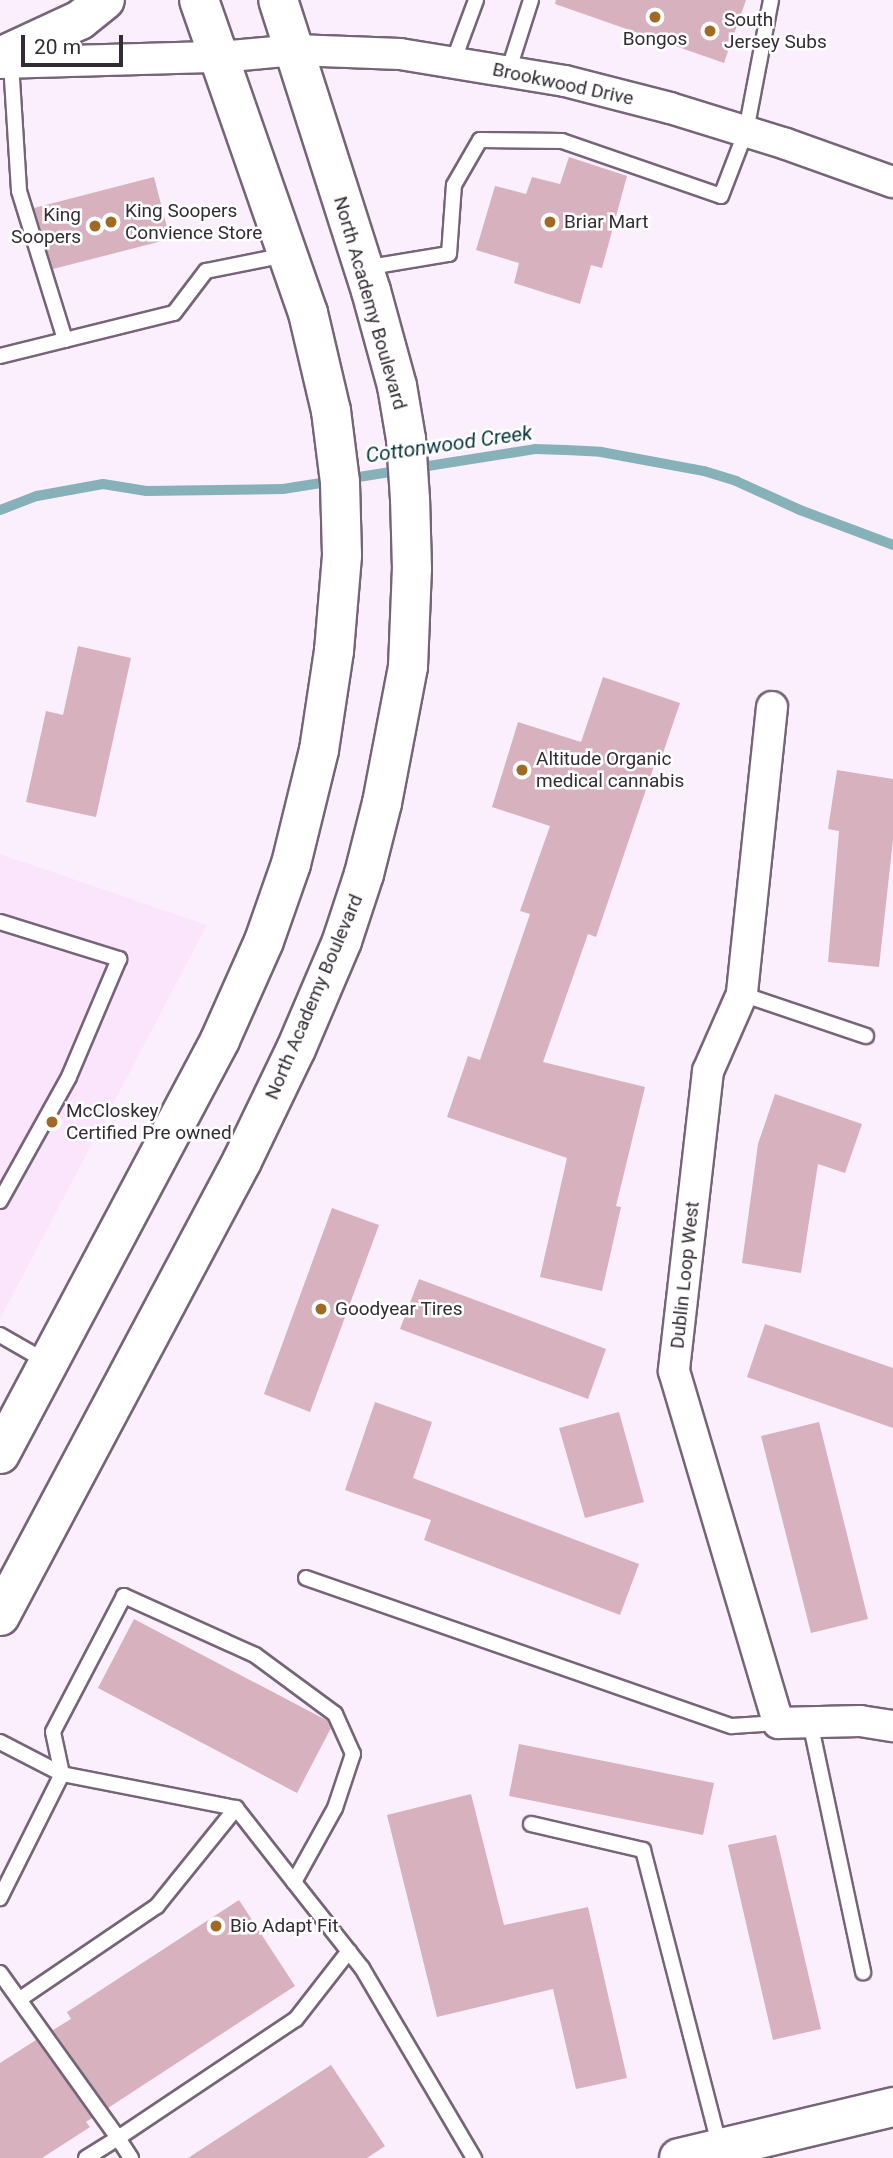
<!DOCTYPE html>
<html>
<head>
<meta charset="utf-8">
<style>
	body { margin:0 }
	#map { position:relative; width:893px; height:2158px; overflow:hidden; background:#fceffd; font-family:Roboto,sans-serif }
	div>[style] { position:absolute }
	.built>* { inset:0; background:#fae5fc }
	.stream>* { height:10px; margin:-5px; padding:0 5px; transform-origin:5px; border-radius:5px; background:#87b1b9 }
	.building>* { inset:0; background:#d7b1bd }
	.roads { filter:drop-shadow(2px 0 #766478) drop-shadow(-2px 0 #766478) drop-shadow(0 2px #766478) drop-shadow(0 -2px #766478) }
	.lane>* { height:14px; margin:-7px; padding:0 7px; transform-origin:7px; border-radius:7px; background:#fff }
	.street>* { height:30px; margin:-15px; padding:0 15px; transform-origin:15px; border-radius:15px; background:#fff }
	.secondary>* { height:38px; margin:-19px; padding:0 19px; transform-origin:19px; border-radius:19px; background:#fff }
	.highway>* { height:38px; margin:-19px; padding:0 19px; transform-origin:19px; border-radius:19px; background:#fff }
	.dots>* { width:19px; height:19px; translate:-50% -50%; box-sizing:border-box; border:4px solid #fff; border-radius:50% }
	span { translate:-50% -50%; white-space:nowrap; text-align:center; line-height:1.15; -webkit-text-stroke:5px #fff; paint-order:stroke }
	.poi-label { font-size:19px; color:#342c35 }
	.left { translate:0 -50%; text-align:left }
	.right { translate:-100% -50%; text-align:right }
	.street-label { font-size:19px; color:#342c35 }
	.water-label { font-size:21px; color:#0a353c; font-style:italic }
	.scale { position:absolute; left:21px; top:35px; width:102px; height:32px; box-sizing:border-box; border:4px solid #342c35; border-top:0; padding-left:9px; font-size:21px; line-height:24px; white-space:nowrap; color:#342c35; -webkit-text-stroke:5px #fff; paint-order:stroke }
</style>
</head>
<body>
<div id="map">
	<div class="built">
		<i style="clip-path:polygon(0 854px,207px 925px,0 1319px)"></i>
	</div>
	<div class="stream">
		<i style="left:0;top:510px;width:40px;rotate:-21deg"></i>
		<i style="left:37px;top:496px;width:67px;rotate:-10.3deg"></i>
		<i style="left:103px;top:484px;width:44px;rotate:9.2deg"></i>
		<i style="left:146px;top:491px;width:137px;rotate:-0.8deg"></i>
		<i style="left:283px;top:489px;width:255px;rotate:-9deg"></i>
		<i style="left:535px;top:449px;width:31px;rotate:2deg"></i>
		<i style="left:566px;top:450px;width:35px;rotate:3deg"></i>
		<i style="left:601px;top:452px;width:105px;rotate:10.5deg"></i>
		<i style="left:704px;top:471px;width:34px;rotate:17deg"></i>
		<i style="left:736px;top:481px;width:70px;rotate:24.4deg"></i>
		<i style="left:800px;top:510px;width:99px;rotate:20.6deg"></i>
	</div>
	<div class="building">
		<i style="clip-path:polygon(556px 0,746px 0,724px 63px,555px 4px)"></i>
		<i style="clip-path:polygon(569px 157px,627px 176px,602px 268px,591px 265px,580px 304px,514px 283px,519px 263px,476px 250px,495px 186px,526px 194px,532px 177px,560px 184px)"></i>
		<i style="clip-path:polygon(154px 177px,170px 239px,53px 269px,34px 208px)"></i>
		<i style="clip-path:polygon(78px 646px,131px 658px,96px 817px,26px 802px,46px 711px,63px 715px)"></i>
		<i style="clip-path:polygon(603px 677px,680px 703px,660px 762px,656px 760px,596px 937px,588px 934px,543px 1062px,645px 1087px,616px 1206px,621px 1207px,602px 1291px,540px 1277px,567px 1158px,447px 1117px,468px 1056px,480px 1060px,530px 914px,520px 911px,550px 826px,492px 807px,518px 722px,581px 742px)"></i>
		<i style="clip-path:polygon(837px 770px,893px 779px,893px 840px,879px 967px,828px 962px,839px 831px,828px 829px)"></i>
		<i style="clip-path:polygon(775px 1094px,862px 1124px,845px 1173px,818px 1164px,801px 1273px,742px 1263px,758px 1144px)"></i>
		<i style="clip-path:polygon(332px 1208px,379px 1225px,310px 1412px,264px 1394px)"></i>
		<i style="clip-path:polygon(419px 1279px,606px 1349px,588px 1399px,400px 1329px)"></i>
		<i style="clip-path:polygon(765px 1324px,893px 1368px,893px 1428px,747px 1377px)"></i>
		<i style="clip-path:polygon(375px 1402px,432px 1422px,413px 1478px,639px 1564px,620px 1615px,424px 1540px,431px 1520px,345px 1490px)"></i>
		<i style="clip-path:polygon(619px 1412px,644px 1502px,585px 1518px,559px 1428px)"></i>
		<i style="clip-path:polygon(819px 1422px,868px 1619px,811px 1633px,761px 1436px)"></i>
		<i style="clip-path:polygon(134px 1619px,328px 1721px,331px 1728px,297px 1793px,98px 1688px)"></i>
		<i style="clip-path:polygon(519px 1744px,714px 1783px,703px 1835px,509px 1796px)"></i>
		<i style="clip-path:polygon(471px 1794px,504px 1925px,588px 1907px,627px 2078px,576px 2089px,553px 1989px,437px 2017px,387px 1815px)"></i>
		<i style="clip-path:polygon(776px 1835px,821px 2029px,773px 2040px,728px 1845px)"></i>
		<i style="clip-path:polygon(239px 1900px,295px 1986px,108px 2108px,53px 2030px,71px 2019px,67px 2012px)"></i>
		<i style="clip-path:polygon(36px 2040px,92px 2118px,86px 2122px,90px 2127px,42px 2158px,0 2158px,0 2063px)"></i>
		<i style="clip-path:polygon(331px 2065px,385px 2146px,367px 2158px,188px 2158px)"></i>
	</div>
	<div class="roads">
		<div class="lane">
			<i style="left:453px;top:62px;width:66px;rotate:-69.6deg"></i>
			<i style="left:11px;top:63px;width:128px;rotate:86.4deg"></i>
			<i style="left:19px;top:191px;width:156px;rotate:72.8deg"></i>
			<i style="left:508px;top:72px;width:76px;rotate:-72.3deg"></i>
			<i style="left:364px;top:268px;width:86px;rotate:-9.4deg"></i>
			<i style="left:449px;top:254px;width:69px;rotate:-85.9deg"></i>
			<i style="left:454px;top:185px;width:52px;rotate:-60deg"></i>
			<i style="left:480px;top:140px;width:82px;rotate:0.7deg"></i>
			<i style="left:562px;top:141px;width:168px;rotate:19.1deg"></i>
			<i style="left:721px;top:196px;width:70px;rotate:-69deg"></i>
			<i style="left:746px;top:131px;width:133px;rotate:-79.2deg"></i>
			<i style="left:0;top:356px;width:179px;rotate:-13.9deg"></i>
			<i style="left:174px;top:313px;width:53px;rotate:-52.7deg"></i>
			<i style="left:206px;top:271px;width:82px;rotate:-11.3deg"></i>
			<i style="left:0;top:922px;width:125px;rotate:17.3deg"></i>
			<i style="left:119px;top:959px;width:128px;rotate:113deg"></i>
			<i style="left:69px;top:1077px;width:142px;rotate:119.1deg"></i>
			<i style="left:742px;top:994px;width:131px;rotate:18.7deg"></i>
			<i style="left:0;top:1335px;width:54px;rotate:29.9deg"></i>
			<i style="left:306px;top:1578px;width:451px;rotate:19.2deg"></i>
			<i style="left:732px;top:1726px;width:46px;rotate:-3.7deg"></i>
			<i style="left:810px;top:1722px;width:256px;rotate:78deg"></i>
			<i style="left:0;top:1742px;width:70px;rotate:27.3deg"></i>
			<i style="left:62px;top:1774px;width:139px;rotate:116.6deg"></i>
			<i style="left:531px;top:1824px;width:115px;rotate:13.1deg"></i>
			<i style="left:643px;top:1850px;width:308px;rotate:75.5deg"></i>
			<i style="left:294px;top:1882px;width:85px;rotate:-61deg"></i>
			<i style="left:335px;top:1808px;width:57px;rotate:-71.6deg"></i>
			<i style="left:353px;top:1754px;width:44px;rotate:-114.2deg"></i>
			<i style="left:335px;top:1714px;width:99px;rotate:-143.6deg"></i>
			<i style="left:255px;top:1655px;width:144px;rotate:-155.8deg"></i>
			<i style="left:124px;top:1596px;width:153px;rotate:117.6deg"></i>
			<i style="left:53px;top:1732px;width:43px;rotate:77.9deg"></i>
			<i style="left:62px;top:1774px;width:177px;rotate:11.1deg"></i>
			<i style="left:236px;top:1808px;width:94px;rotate:51.9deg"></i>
			<i style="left:294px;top:1882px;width:110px;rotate:51.7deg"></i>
			<i style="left:362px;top:1968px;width:221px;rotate:59.5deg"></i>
			<i style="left:0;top:1973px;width:203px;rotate:54.4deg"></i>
			<i style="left:118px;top:2138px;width:214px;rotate:-33.8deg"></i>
			<i style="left:296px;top:2019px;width:86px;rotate:-52.1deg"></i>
			<i style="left:20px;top:1999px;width:166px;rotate:-34.2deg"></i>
			<i style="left:157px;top:1906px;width:126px;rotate:-51.1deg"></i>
			<i style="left:86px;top:2158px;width:38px;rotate:-32deg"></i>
			<i style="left:118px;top:2138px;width:24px;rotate:57deg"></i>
		</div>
		<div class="street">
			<i style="left:0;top:63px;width:220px;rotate:-1.6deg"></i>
			<i style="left:220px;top:57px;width:75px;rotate:-5.3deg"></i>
			<i style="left:295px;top:50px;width:105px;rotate:2.2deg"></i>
			<i style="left:400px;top:54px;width:167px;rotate:9.3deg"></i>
			<i style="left:565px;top:81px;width:108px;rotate:14.4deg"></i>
			<i style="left:670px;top:108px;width:121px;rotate:17.2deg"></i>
			<i style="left:786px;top:144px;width:114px;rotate:19.6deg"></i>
			<i style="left:772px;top:707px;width:289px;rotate:96deg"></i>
			<i style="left:742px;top:994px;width:84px;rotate:113.8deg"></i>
			<i style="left:708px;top:1071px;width:302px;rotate:96.5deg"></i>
			<i style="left:674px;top:1371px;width:367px;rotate:73.5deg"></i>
			<i style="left:778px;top:1723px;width:82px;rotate:-1.4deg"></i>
			<i style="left:860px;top:1721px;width:33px;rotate:9deg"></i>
		</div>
		<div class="secondary">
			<i style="left:679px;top:2158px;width:220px;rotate:-13.4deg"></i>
		</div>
		<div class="highway">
			<i style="left:0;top:57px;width:88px;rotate:-24.8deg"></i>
			<i style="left:80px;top:20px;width:32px;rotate:-39deg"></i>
			<i style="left:0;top:1454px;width:469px;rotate:-62deg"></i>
			<i style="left:220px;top:1040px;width:108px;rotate:-66deg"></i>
			<i style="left:264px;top:941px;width:82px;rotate:-70.7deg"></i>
			<i style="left:291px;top:864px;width:117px;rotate:-76.2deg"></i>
			<i style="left:319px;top:750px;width:100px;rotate:-81.4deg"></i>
			<i style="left:334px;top:651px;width:96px;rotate:-85.2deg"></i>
			<i style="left:342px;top:555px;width:73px;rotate:-91.6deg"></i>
			<i style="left:340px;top:482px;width:72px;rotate:-97.2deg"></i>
			<i style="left:331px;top:411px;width:101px;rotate:-103.2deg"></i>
			<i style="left:308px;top:313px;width:331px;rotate:-109.2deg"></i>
			<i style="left:0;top:1616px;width:515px;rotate:-61.99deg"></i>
			<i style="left:242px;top:1161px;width:124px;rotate:-64.3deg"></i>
			<i style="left:296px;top:1049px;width:117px;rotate:-66.9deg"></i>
			<i style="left:342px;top:941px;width:71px;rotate:-71.8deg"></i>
			<i style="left:364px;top:874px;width:73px;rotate:-75.8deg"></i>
			<i style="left:382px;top:803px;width:138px;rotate:-79.2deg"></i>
			<i style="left:408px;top:667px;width:98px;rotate:-87.7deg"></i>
			<i style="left:412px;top:569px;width:70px;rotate:-91.6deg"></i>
			<i style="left:410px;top:499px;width:60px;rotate:-93.8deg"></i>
			<i style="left:406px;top:439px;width:54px;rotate:-99.6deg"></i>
			<i style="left:397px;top:386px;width:98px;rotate:-105.3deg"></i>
			<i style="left:371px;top:291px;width:305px;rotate:-107.7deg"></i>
		</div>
	</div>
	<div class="dots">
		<i style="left:655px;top:17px;background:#9f6a23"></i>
		<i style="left:710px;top:31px;background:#9f6a23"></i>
		<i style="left:111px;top:222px;background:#9f6a23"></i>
		<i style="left:550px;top:222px;background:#9f6a23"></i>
		<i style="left:95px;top:226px;background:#9f6a23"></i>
		<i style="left:522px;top:770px;background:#9f6a23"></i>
		<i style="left:52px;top:1122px;background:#9f6a23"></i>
		<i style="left:321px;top:1309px;background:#9f6a23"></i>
		<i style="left:216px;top:1926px;background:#9f6a23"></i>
	</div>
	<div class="poi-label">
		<span class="left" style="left:724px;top:31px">South<br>Jersey Subs</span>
		<span style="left:655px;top:39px">Bongos</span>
		<span class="left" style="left:125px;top:222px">King Soopers<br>Convience Store</span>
		<span class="right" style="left:81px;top:226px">King<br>Soopers</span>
		<span class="left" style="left:564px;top:222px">Briar Mart</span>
		<span class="left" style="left:536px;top:770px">Altitude Organic<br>medical cannabis</span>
		<span class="left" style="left:66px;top:1122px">McCloskey<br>Certified Pre owned</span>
		<span class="left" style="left:335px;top:1309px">Goodyear Tires</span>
		<span class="left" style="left:230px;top:1926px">Bio Adapt Fit</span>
	</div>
	<div class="street-label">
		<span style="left:563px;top:84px;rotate:12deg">Brookwood Drive</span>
		<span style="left:370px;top:303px;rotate:74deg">North Academy Boulevard</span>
		<span style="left:314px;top:997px;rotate:-67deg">North Academy Boulevard</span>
		<span style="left:685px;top:1275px;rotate:-84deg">Dublin Loop West</span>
	</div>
	<div class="water-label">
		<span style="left:449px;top:444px;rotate:-8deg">Cottonwood Creek</span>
	</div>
	<div class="scale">20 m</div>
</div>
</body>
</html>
